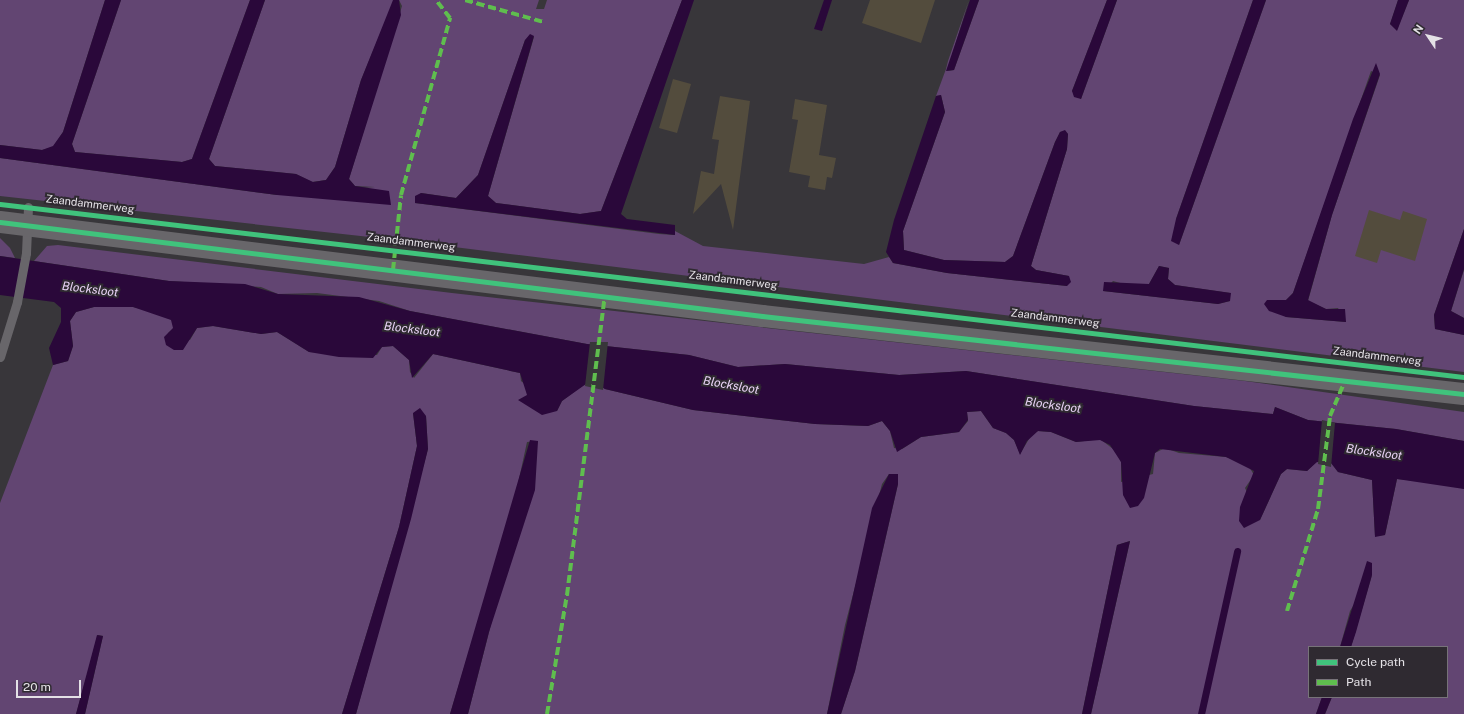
<!DOCTYPE html>
<html>
<head>
<meta charset="utf-8">
<style>
	body { margin:0 }
	#map { position:relative; width:1464px; height:714px; overflow:hidden; background:#38363a; font-family:"Public Sans",sans-serif }
	div>[style] { position:absolute }
	.green>* { inset:0; background:#624572 }
	.water>* { inset:0; background:#2a083a }
	.pier>* { inset:0; background:#38363a }
	.stream>* { height:7px; margin:-3.5px; padding:0 3.5px; transform-origin:3.5px; border-radius:3.5px; background:#2a083a }
	.building>* { inset:0; background:#534c3d }
	.service>* { height:9px; margin:-4.5px; padding:0 4.5px; transform-origin:4.5px; border-radius:4.5px; background:#68666a }
	.tertiary>* { height:22px; margin:-11px; padding:0 11px; transform-origin:11px; border-radius:11px; background:#68666a }
	.quiet>* { height:4px; margin-top:-2px; transform-origin:0; background:repeating-linear-gradient(90deg,#5fbe4e 0 8px,transparent 0 12px) }
	.cycleway>* { height:5px; margin:-2.5px; padding:0 2.5px; transform-origin:2.5px; border-radius:2.5px; background:#40c37c }
	span { translate:-50% -50%; white-space:nowrap; text-align:center; line-height:1.15; -webkit-text-stroke:4px #2f2a31; paint-order:stroke }
	.street-label { font-size:11px; color:#e4e1e6 }
	.water-label { font-size:12px; color:#e9d3f6; font-style:italic }
	.legend { position:absolute; left:1308px; top:646px; width:140px; height:52px; box-sizing:border-box; background:#2f2a31; border:1px solid #777379; margin:0; padding:5px 7px; list-style:none; font-size:12px; color:#e4e1e6 }
	.legend li { display:flex; align-items:center; gap:8px; height:20px }
	.legend b { width:20px; border:1px solid #777379 }
	.north { position:absolute; left:1408px; top:16px; width:40px; height:40px; -webkit-text-stroke:3px #2f2a31; paint-order:stroke; rotate:305deg; font-size:11px; font-weight:700; line-height:16px; text-align:center; color:#e4e1e6 }
	.north::after { content:''; display:block; margin:auto; width:14px; height:18px; background:#e4e1e6; clip-path:polygon(50% 0,100% 100%,50% 72%,0 100%) }
	.scale { position:absolute; left:16px; top:680px; width:65px; height:18px; box-sizing:border-box; border:2px solid #e4e1e6; border-top:0; padding-left:5px; font-size:12px; line-height:14px; white-space:nowrap; color:#e4e1e6; -webkit-text-stroke:3px #2f2a31; paint-order:stroke }
</style>
</head>
<body>
<div id="map">
	<div class="green">
		<i style="clip-path:polygon(0 0,105px 0,63px 132px,53px 147px,42px 150px,0 145px)"></i>
		<i style="clip-path:polygon(121px 0,250px 0,192px 159px,182px 162px,75px 152px,72px 144px)"></i>
		<i style="clip-path:polygon(265px 0,394px 0,361px 80px,335px 167px,326px 180px,312px 182px,296px 174px,215px 166px,209px 159px)"></i>
		<i style="clip-path:polygon(evenodd,399px 0,539px 0,536px 9px,544px 9px,547px 0,682px 0,601px 211px,580px 214px,496px 203px,488px 196px,534px 37px,525px 40px,478px 175px,456px 198px,421px 193px,415px 203px,659px 234px,674px 235px,675px 231px,703px 246px,864px 264px,889px 257px,893px 263px,947px 273px,1067px 286px,1069px 276px,1036px 270px,1031px 266px,1067px 149px,1068px 134px,1065px 131px,1060px 132px,1055px 142px,1013px 256px,1005px 262px,944px 260px,904px 250px,903px 231px,945px 112px,941px 95px,936px 96px,946px 69px,948px 61px,969px 0,947px 71px,954px 70px,979px 0,1107px 0,1072px 91px,1081px 99px,1117px 0,1253px 0,1176px 219px,1179px 245px,1266px 0,1398px 0,1390px 24px,1397px 30px,1409px 0,1464px 0,1464px 229px,1434px 315px,1435px 329px,1464px 335px,1464px 372px,406px 241px,0 196px,0 158px,277px 195px,375px 187px,355px 186px,349px 179px,402px 6px,399px 0,1371px 71px,1380px 75px,1332px 215px,1308px 301px,1326px 309px,1338px 308px,1346px 322px,1286px 317px,1267px 300px,1286px 300px,1293px 293px,1371px 71px,399px 0,1159px 266px,1169px 268px,1168px 279px,1175px 285px,1230px 293px,1230px 301px,1218px 304px,1103px 291px,1113px 281px,1131px 286px,1149px 284px,1159px 266px)"></i>
		<i style="clip-path:polygon(0 238px,10px 248px,15px 258px,0 256px)"></i>
		<i style="clip-path:polygon(58px 245px,452px 293px,1245px 381px,1464px 412px,1464px 441px,1396px 429px,1308px 420px,1275px 407px,1273px 414px,1194px 406px,966px 371px,899px 375px,785px 364px,738px 367px,689px 355px,587px 344px,410px 311px,379px 301px,317px 293px,278px 294px,261px 287px,169px 281px,34px 261px,47px 246px)"></i>
		<i style="clip-path:polygon(1464px 270px,1464px 318px,1451px 311px)"></i>
		<i style="clip-path:polygon(94px 307px,133px 307px,162px 314px,172px 320px,174px 328px,168px 333px,190px 340px,197px 328px,213px 326px,261px 334px,277px 332px,309px 352px,377px 355px,382px 347px,393px 346px,409px 360px,410px 372px,414px 378px,433px 354px,520px 373px,521px 381px,557px 411px,562px 401px,586px 383px,598px 384px,605px 389px,693px 410px,815px 424px,868px 426px,882px 421px,890px 431px,894px 448px,902px 449px,921px 437px,959px 432px,968px 421px,967px 412px,981px 411px,993px 428px,1006px 433px,1014px 440px,1020px 454px,1032px 434px,1038px 431px,1051px 432px,1076px 442px,1100px 439px,1117px 452px,1121px 462px,1121px 482px,1153px 474px,1155px 453px,1165px 448px,1179px 453px,1226px 457px,1248px 465px,1254px 475px,1245px 488px,1260px 520px,1281px 474px,1287px 469px,1307px 471px,1316px 462px,1331px 463px,1338px 472px,1372px 480px,1375px 536px,1385px 535px,1397px 479px,1449px 484px,1464px 489px,1464px 714px,1325px 714px,1332px 697px,1447px 697px,1447px 647px,1351px 647px,1372px 575px,1350px 611px,1340px 647px,1309px 647px,1309px 697px,1322px 697px,1316px 714px,1091px 714px,1130px 541px,1117px 545px,1082px 714px,841px 714px,855px 671px,898px 484px,897px 474px,889px 474px,882px 484px,845px 625px,827px 714px,468px 714px,538px 441px,527px 442px,514px 502px,450px 714px,356px 714px,428px 449px,426px 416px,413px 413px,417px 446px,399px 527px,342px 714px,85px 714px,103px 636px,98px 635px,76px 714px,0 714px,0 503px,53px 365px,68px 361px,73px 346px,70px 321px,76px 312px)"></i>
	</div>
	<div class="water">
		<i style="clip-path:polygon(105px 0,121px 0,72px 144px,75px 152px,182px 162px,192px 159px,250px 0,265px 0,209px 159px,215px 166px,296px 174px,313px 182px,326px 180px,335px 167px,361px 80px,393px 0,399px 0,401px 15px,349px 179px,355px 186px,389px 191px,391px 205px,277px 195px,0 158px,0 145px,42px 150px,53px 146px,63px 132px)"></i>
		<i style="clip-path:polygon(682px 0,694px 0,621px 214px,627px 219px,675px 225px,675px 235px,415px 203px,415px 196px,421px 193px,456px 198px,478px 175px,525px 40px,530px 34px,534px 36px,488px 196px,496px 203px,580px 214px,601px 211px)"></i>
		<i style="clip-path:polygon(824px 0,832px 0,822px 31px,814px 29px)"></i>
		<i style="clip-path:polygon(970px 0,979px 0,954px 70px,946px 71px)"></i>
		<i style="clip-path:polygon(1107px 0,1117px 0,1081px 99px,1074px 97px,1072px 91px)"></i>
		<i style="clip-path:polygon(1253px 0,1266px 0,1179px 245px,1171px 241px,1176px 219px)"></i>
		<i style="clip-path:polygon(1398px 0,1409px 0,1397px 31px,1390px 24px)"></i>
		<i style="clip-path:polygon(1376px 63px,1380px 74px,1332px 215px,1308px 300px,1326px 309px,1345px 309px,1346px 322px,1286px 317px,1269px 311px,1264px 304px,1267px 300px,1286px 300px,1293px 293px,1353px 119px)"></i>
		<i style="clip-path:polygon(941px 95px,945px 112px,903px 231px,904px 250px,944px 260px,1005px 262px,1013px 256px,1055px 142px,1060px 132px,1065px 130px,1068px 134px,1067px 149px,1031px 266px,1036px 270px,1069px 276px,1071px 282px,1067px 286px,947px 273px,893px 263px,886px 252px,894px 220px,936px 96px)"></i>
		<i style="clip-path:polygon(1464px 229px,1464px 269px,1451px 311px,1464px 318px,1464px 335px,1435px 329px,1434px 315px)"></i>
		<i style="clip-path:polygon(0 256px,169px 281px,245px 284px,278px 294px,359px 297px,410px 311px,587px 344px,689px 355px,738px 367px,785px 364px,899px 375px,966px 371px,1194px 406px,1273px 414px,1275px 407px,1308px 420px,1396px 429px,1464px 441px,1464px 489px,1397px 479px,1385px 535px,1375px 537px,1372px 480px,1338px 472px,1331px 463px,1317px 462px,1307px 471px,1287px 469px,1281px 474px,1260px 520px,1244px 528px,1239px 521px,1240px 507px,1254px 471px,1226px 457px,1160px 449px,1155px 453px,1144px 498px,1138px 506px,1130px 508px,1123px 495px,1121px 462px,1110px 445px,1100px 440px,1076px 442px,1051px 432px,1038px 431px,1027px 441px,1020px 455px,1014px 440px,1006px 433px,993px 428px,981px 411px,967px 412px,968px 420px,959px 432px,921px 437px,897px 452px,890px 431px,882px 421px,868px 426px,815px 424px,693px 410px,605px 389px,598px 384px,586px 384px,562px 401px,557px 411px,542px 415px,518px 400px,527px 395px,520px 373px,433px 354px,412px 378px,409px 360px,393px 346px,382px 347px,373px 358px,339px 357px,309px 352px,277px 332px,261px 334px,213px 326px,197px 328px,183px 350px,174px 350px,166px 345px,164px 337px,173px 328px,171px 320px,133px 307px,94px 307px,76px 312px,70px 321px,73px 346px,68px 361px,53px 365px,49px 348px,61px 322px,61px 308px,54px 302px,0 295px)"></i>
		<i style="clip-path:polygon(1159px 266px,1169px 268px,1168px 279px,1175px 285px,1231px 293px,1230px 301px,1218px 304px,1103px 291px,1104px 282px,1149px 284px)"></i>
		<i style="clip-path:polygon(420px 408px,426px 416px,428px 449px,411px 519px,356px 714px,342px 714px,399px 527px,417px 446px,413px 413px)"></i>
		<i style="clip-path:polygon(530px 440px,538px 441px,535px 490px,489px 632px,468px 714px,450px 714px)"></i>
		<i style="clip-path:polygon(889px 474px,898px 474px,898px 484px,855px 671px,841px 714px,827px 714px,872px 508px)"></i>
		<i style="clip-path:polygon(1130px 541px,1091px 714px,1082px 714px,1117px 545px)"></i>
		<i style="clip-path:polygon(1367px 561px,1372px 563px,1372px 575px,1356px 632px,1351px 647px,1340px 647px)"></i>
		<i style="clip-path:polygon(97px 635px,103px 636px,85px 714px,76px 714px)"></i>
		<i style="clip-path:polygon(1322px 697px,1332px 697px,1325px 714px,1316px 714px)"></i>
	</div>
	<div class="pier">
		<i style="clip-path:polygon(590px 342px,608px 342px,603px 390px,585px 386px)"></i>
		<i style="clip-path:polygon(1322px 420px,1335px 423px,1331px 467px,1318px 464px)"></i>
	</div>
	<div class="stream">
		<i style="left:1201px;top:714px;width:167px;rotate:-77.5deg"></i>
	</div>
	<div class="building">
		<i style="clip-path:polygon(870px 0,935px 0,921px 43px,862px 23px)"></i>
		<i style="clip-path:polygon(673px 79px,691px 84px,677px 133px,659px 128px)"></i>
		<i style="clip-path:polygon(720px 96px,750px 101px,733px 230px,721px 184px,693px 214px,701px 171px,714px 174px,719px 140px,712px 139px)"></i>
		<i style="clip-path:polygon(795px 99px,827px 105px,819px 155px,836px 158px,832px 178px,827px 177px,825px 190px,808px 187px,810px 176px,789px 172px,798px 120px,792px 119px)"></i>
		<i style="clip-path:polygon(1369px 210px,1400px 220px,1403px 211px,1427px 219px,1415px 261px,1381px 250px,1377px 263px,1355px 256px)"></i>
	</div>
	<div class="service">
		<i style="left:0;top:357px;width:58px;rotate:-72.8deg"></i>
		<i style="left:17px;top:302px;width:50px;rotate:-79.6deg"></i>
		<i style="left:26px;top:253px;width:46px;rotate:-87.5deg"></i>
	</div>
	<div class="tertiary">
		<i style="left:0;top:222px;width:768px;rotate:7.03deg"></i>
		<i style="left:762px;top:316px;width:706px;rotate:6.34deg"></i>
	</div>
	<div class="quiet">
		<i style="left:465px;top:0;width:82px;rotate:15.6deg"></i>
		<i style="left:393px;top:270px;width:75px;rotate:-83.9deg"></i>
		<i style="left:401px;top:195px;width:184px;rotate:-74.5deg"></i>
		<i style="left:450px;top:18px;width:23px;rotate:-128deg"></i>
		<i style="left:1287px;top:611px;width:107px;rotate:-73.1deg"></i>
		<i style="left:1318px;top:509px;width:94px;rotate:-82.6deg"></i>
		<i style="left:1330px;top:416px;width:39px;rotate:-67deg"></i>
		<i style="left:547px;top:714px;width:121px;rotate:-80.5deg"></i>
		<i style="left:567px;top:595px;width:301px;rotate:-82.8deg"></i>
	</div>
	<div class="cycleway">
		<i style="left:0;top:204px;width:1474px;rotate:6.74deg"></i>
		<i style="left:0;top:222px;width:768px;rotate:7.03deg"></i>
		<i style="left:762px;top:316px;width:706px;rotate:6.34deg"></i>
	</div>
	<div class="street-label">
		<span style="left:90px;top:204px;rotate:7deg">Zaandammerweg</span>
		<span style="left:411px;top:242px;rotate:7deg">Zaandammerweg</span>
		<span style="left:733px;top:280px;rotate:7deg">Zaandammerweg</span>
		<span style="left:1055px;top:318px;rotate:7deg">Zaandammerweg</span>
		<span style="left:1377px;top:356px;rotate:7deg">Zaandammerweg</span>
	</div>
	<div class="water-label">
		<span style="left:90px;top:290px;rotate:7deg">Blocksloot</span>
		<span style="left:412px;top:330px;rotate:7deg">Blocksloot</span>
		<span style="left:731px;top:386px;rotate:10deg">Blocksloot</span>
		<span style="left:1053px;top:406px;rotate:8deg">Blocksloot</span>
		<span style="left:1374px;top:453px;rotate:8deg">Blocksloot</span>
	</div>
	<ul class="legend">
	<li><b style="height:5px;background:#40c37c"></b>Cycle path</li>
	<li><b style="height:5px;background:#5fbe4e"></b>Path</li>
	</ul>
	<div class="north">N</div>
	<div class="scale">20 m</div>
</div>
</body>
</html>
